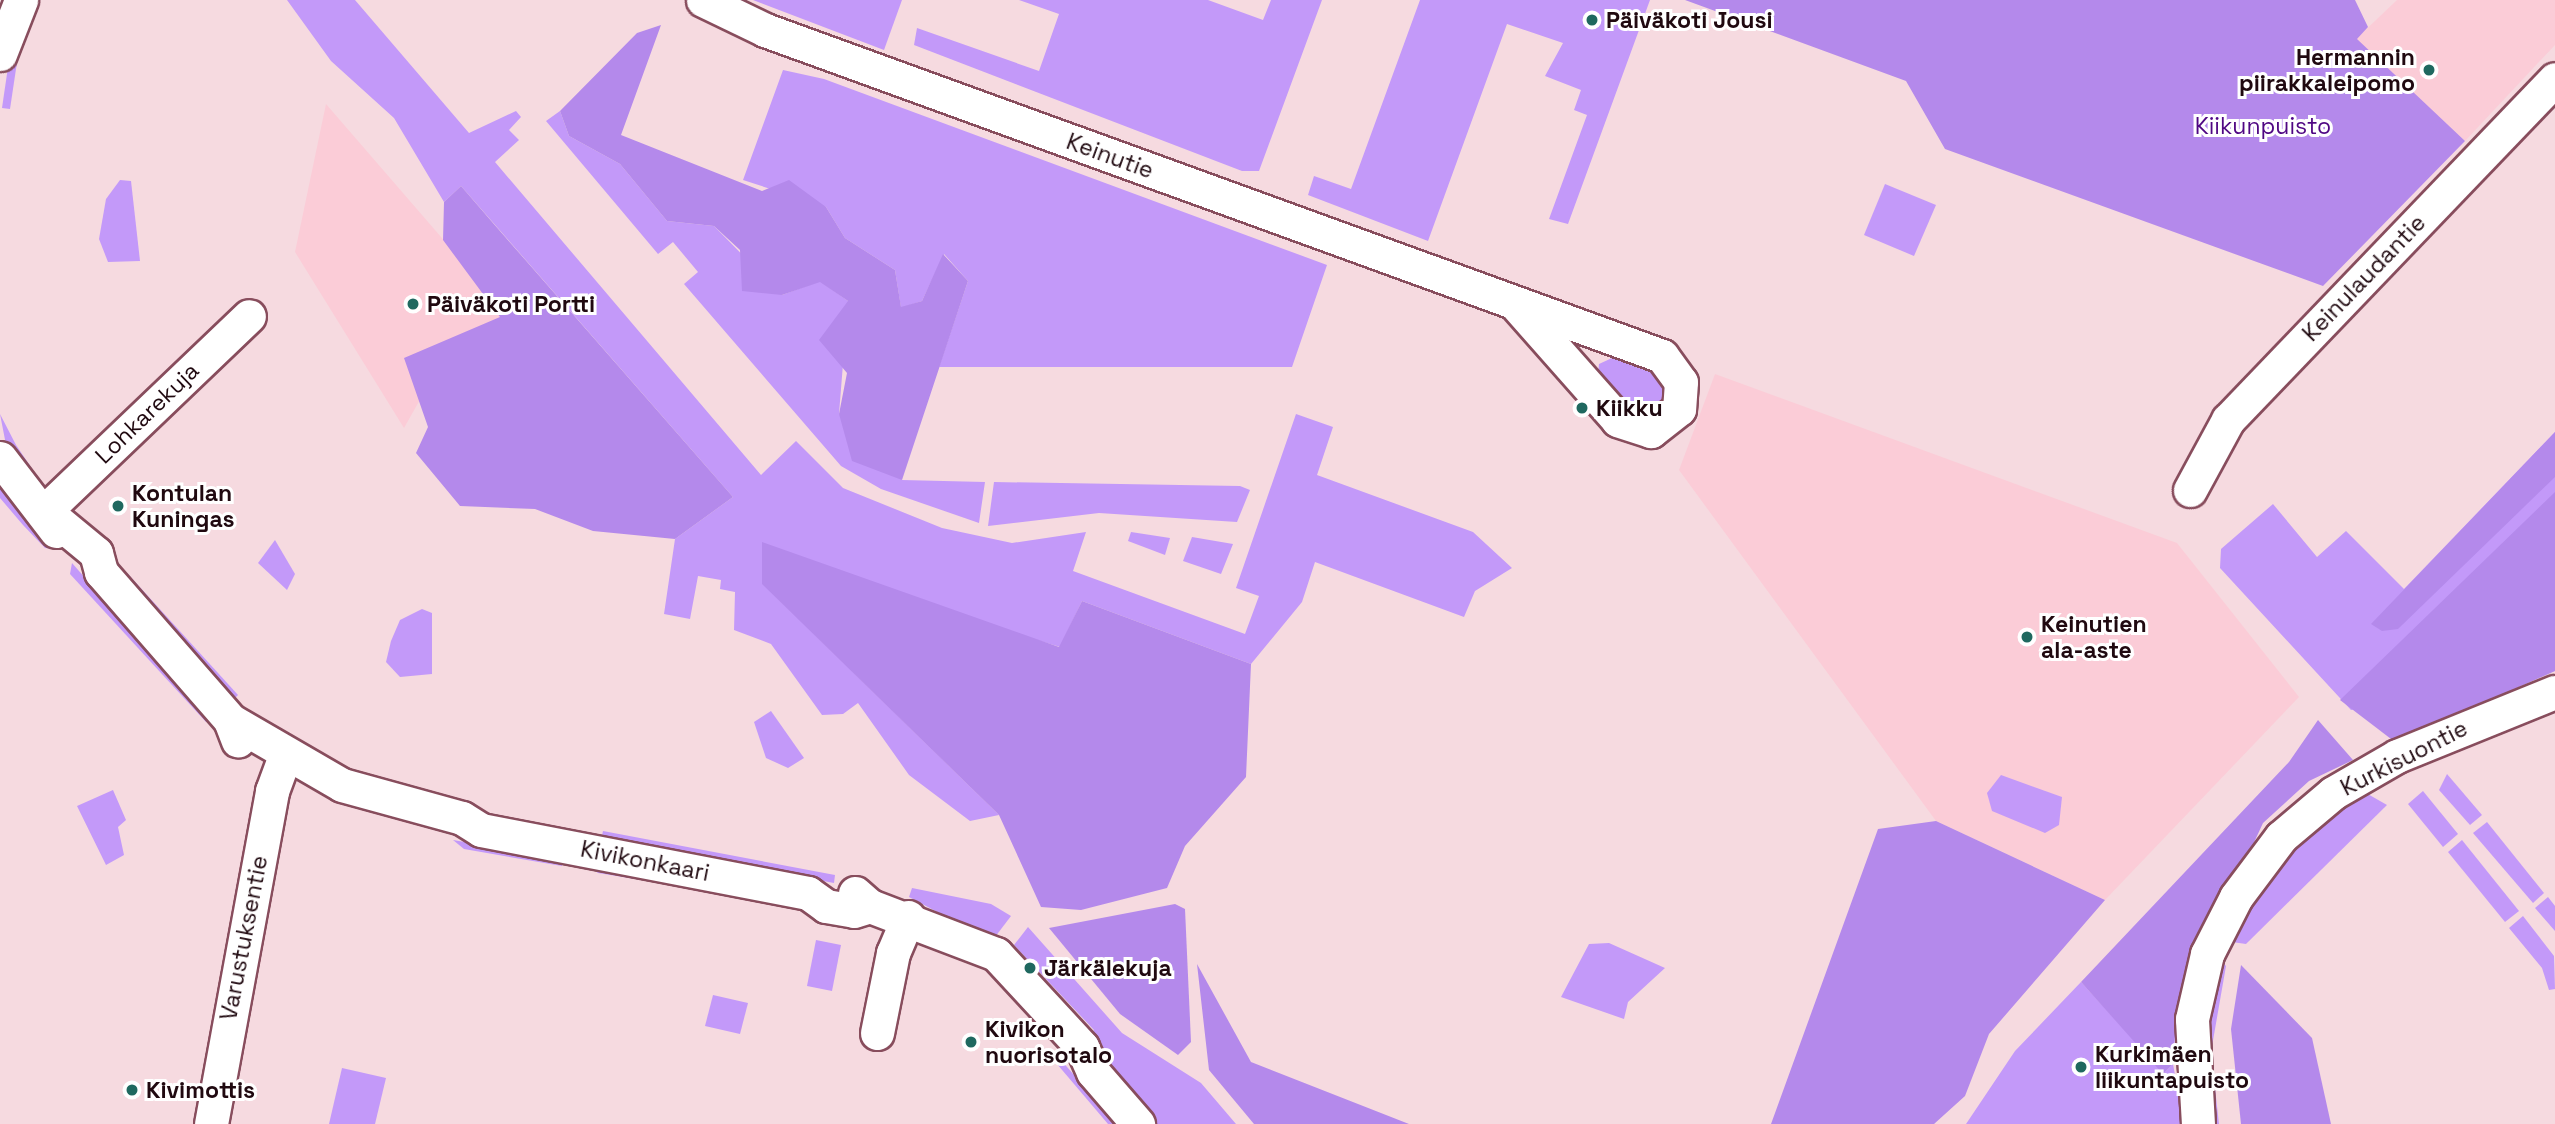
<!DOCTYPE html>
<html>
<head>
<meta charset="utf-8">
<style>
	body { margin:0 }
	#map { position:relative; width:2555px; height:1124px; overflow:hidden; background:#f6dae0; font-family:"Space Grotesk",sans-serif }
	div>[style] { position:absolute }
	.built>* { inset:0; background:#fbccd7 }
	.green>* { inset:0; background:#c399f9 }
	.forest>* { inset:0; background:#b489eb }
	.roads { filter:drop-shadow(2px 0 #884d5d) drop-shadow(-2px 0 #884d5d) drop-shadow(0 2px #884d5d) drop-shadow(0 -2px #884d5d) }
	.minor>* { height:33px; margin:-16.5px; padding:0 16.5px; transform-origin:16.5px; border-radius:16.5px; background:#fff }
	.dots>* { width:19px; height:19px; translate:-50% -50%; box-sizing:border-box; border:4px solid #fff; border-radius:50% }
	span { translate:-50% -50%; white-space:nowrap; text-align:center; line-height:1.15; -webkit-text-stroke:6px #fff; paint-order:stroke }
	.poi-label { font-size:23px; color:#200910; font-weight:700 }
	.left { translate:0 -50%; text-align:left }
	.right { translate:-100% -50%; text-align:right }
	.park-label { font-size:23px; color:#4f0783 }
	.street-label { font-size:23px; color:#200910 }
</style>
</head>
<body>
<div id="map">
	<div class="built">
		<i style="clip-path:polygon(2397px 0,2555px 0,2555px 45px,2465px 141px,2356px 39px)"></i>
		<i style="clip-path:polygon(326px 104px,544px 356px,444px 357px,404px 428px,295px 252px)"></i>
		<i style="clip-path:polygon(1715px 374px,2177px 543px,2299px 697px,2105px 900px,1936px 821px,1679px 470px)"></i>
	</div>
	<div class="green">
		<i style="clip-path:polygon(287px 0,355px 0,469px 133px,516px 111px,521px 117px,509px 130px,519px 140px,495px 162px,761px 475px,796px 441px,843px 488px,942px 528px,1012px 543px,1086px 532px,1073px 571px,1245px 634px,1259px 596px,1236px 588px,1296px 414px,1333px 427px,1317px 475px,1473px 532px,1512px 568px,1475px 591px,1464px 617px,1315px 562px,1302px 602px,1251px 664px,1082px 601px,1060px 647px,982px 623px,763px 584px,999px 815px,970px 821px,909px 775px,858px 703px,843px 714px,822px 715px,771px 644px,734px 630px,735px 592px,720px 589px,721px 580px,698px 576px,690px 619px,664px 614px,675px 539px,733px 497px,461px 186px,444px 202px,394px 118px,331px 61px)"></i>
		<i style="clip-path:polygon(753px 0,902px 0,884px 50px)"></i>
		<i style="clip-path:polygon(1019px 0,1208px 0,1263px 20px,1271px 0,1322px 0,1259px 171px,1242px 171px,914px 45px,917px 28px,1039px 71px,1059px 14px)"></i>
		<i style="clip-path:polygon(1420px 0,1650px 0,1568px 224px,1549px 219px,1587px 115px,1574px 110px,1581px 90px,1545px 76px,1563px 43px,1507px 24px,1428px 241px,1308px 195px,1314px 176px,1351px 189px)"></i>
		<i style="clip-path:polygon(19px 49px,10px 109px,2px 108px,8px 67px)"></i>
		<i style="clip-path:polygon(783px 70px,824px 79px,1327px 265px,1292px 367px,939px 367px,968px 281px,944px 254px,922px 301px,901px 308px,895px 270px,845px 238px,826px 207px,743px 180px)"></i>
		<i style="clip-path:polygon(560px 111px,569px 136px,620px 164px,667px 221px,714px 226px,782px 295px,820px 281px,848px 301px,839px 414px,902px 480px,985px 482px,979px 523px,881px 489px,841px 466px,684px 284px,698px 272px,673px 242px,658px 254px,546px 121px)"></i>
		<i style="clip-path:polygon(120px 180px,131px 181px,140px 261px,108px 262px,99px 239px,106px 199px)"></i>
		<i style="clip-path:polygon(1885px 184px,1936px 205px,1914px 256px,1864px 235px)"></i>
		<i style="clip-path:polygon(1612px 358px,1658px 375px,1665px 385px,1664px 403px,1654px 413px,1633px 415px,1598px 374px,1599px 364px)"></i>
		<i style="clip-path:polygon(0 414px,16px 445px,39px 479px,7px 450px)"></i>
		<i style="clip-path:polygon(2555px 432px,2555px 671px,2351px 710px,2220px 568px,2221px 549px,2273px 504px,2317px 557px,2346px 531px,2404px 589px)"></i>
		<i style="clip-path:polygon(994px 482px,1240px 486px,1250px 490px,1237px 522px,1099px 513px,988px 526px)"></i>
		<i style="clip-path:polygon(0 483px,30px 519px,57px 549px,45px 548px,23px 525px,0 498px)"></i>
		<i style="clip-path:polygon(1131px 532px,1170px 538px,1165px 555px,1128px 541px)"></i>
		<i style="clip-path:polygon(1192px 537px,1233px 544px,1221px 574px,1183px 561px)"></i>
		<i style="clip-path:polygon(275px 540px,295px 574px,287px 590px,258px 563px)"></i>
		<i style="clip-path:polygon(72px 563px,209px 719px,206px 722px,70px 574px)"></i>
		<i style="clip-path:polygon(127px 573px,238px 695px,233px 700px,124px 576px)"></i>
		<i style="clip-path:polygon(422px 609px,432px 613px,432px 674px,400px 677px,386px 662px,391px 641px,400px 620px)"></i>
		<i style="clip-path:polygon(771px 711px,804px 758px,788px 768px,766px 758px,754px 722px)"></i>
		<i style="clip-path:polygon(2447px 774px,2482px 815px,2470px 825px,2439px 790px)"></i>
		<i style="clip-path:polygon(2001px 775px,2062px 797px,2059px 825px,2045px 833px,1992px 811px,1987px 793px)"></i>
		<i style="clip-path:polygon(113px 790px,126px 820px,118px 827px,124px 855px,106px 865px,77px 806px)"></i>
		<i style="clip-path:polygon(2423px 791px,2458px 834px,2443px 847px,2408px 804px)"></i>
		<i style="clip-path:polygon(2366px 793px,2387px 805px,2246px 944px,2232px 942px,2238px 920px,2281px 858px,2335px 810px)"></i>
		<i style="clip-path:polygon(2487px 822px,2544px 893px,2533px 903px,2473px 833px)"></i>
		<i style="clip-path:polygon(603px 831px,835px 875px,834px 883px,601px 840px)"></i>
		<i style="clip-path:polygon(453px 840px,563px 859px,562px 866px,464px 849px)"></i>
		<i style="clip-path:polygon(2462px 840px,2519px 911px,2505px 922px,2448px 852px)"></i>
		<i style="clip-path:polygon(587px 865px,778px 902px,598px 873px)"></i>
		<i style="clip-path:polygon(912px 888px,991px 904px,1011px 916px,992px 941px,909px 897px)"></i>
		<i style="clip-path:polygon(2548px 897px,2555px 906px,2555px 931px,2535px 908px)"></i>
		<i style="clip-path:polygon(2523px 916px,2554px 956px,2555px 989px,2549px 990px,2542px 968px,2509px 928px)"></i>
		<i style="clip-path:polygon(1028px 927px,1122px 1033px,1201px 1083px,1236px 1124px,1157px 1124px,1086px 1038px,1094px 1030px,1014px 945px)"></i>
		<i style="clip-path:polygon(816px 940px,841px 945px,832px 991px,807px 986px)"></i>
		<i style="clip-path:polygon(1609px 943px,1665px 968px,1628px 1002px,1624px 1019px,1561px 997px,1589px 944px)"></i>
		<i style="clip-path:polygon(2220px 959px,2226px 966px,2211px 1052px,2219px 1124px,2211px 1124px,2205px 1032px)"></i>
		<i style="clip-path:polygon(2081px 982px,2164px 1073px,2173px 1064px,2184px 1124px,1966px 1124px,2015px 1051px)"></i>
		<i style="clip-path:polygon(713px 995px,748px 1003px,740px 1034px,705px 1026px)"></i>
		<i style="clip-path:polygon(1061px 1060px,1094px 1098px,1119px 1124px,1108px 1124px,1057px 1064px)"></i>
		<i style="clip-path:polygon(342px 1068px,386px 1078px,375px 1124px,329px 1124px)"></i>
	</div>
	<div class="forest">
		<i style="clip-path:polygon(1685px 0,2355px 0,2368px 27px,2357px 39px,2465px 141px,2323px 286px,1945px 149px,1906px 81px)"></i>
		<i style="clip-path:polygon(661px 25px,621px 135px,762px 191px,789px 180px,826px 207px,845px 238px,895px 270px,901px 307px,922px 301px,943px 254px,968px 281px,902px 480px,852px 461px,839px 414px,847px 373px,819px 340px,848px 301px,820px 282px,782px 295px,742px 291px,740px 250px,714px 226px,667px 221px,620px 164px,569px 136px,560px 111px,637px 33px)"></i>
		<i style="clip-path:polygon(461px 186px,493px 223px,733px 497px,675px 539px,593px 531px,535px 509px,460px 506px,416px 453px,428px 427px,404px 358px,500px 317px,443px 240px,444px 202px)"></i>
		<i style="clip-path:polygon(2555px 432px,2555px 477px,2398px 629px,2382px 631px,2371px 624px)"></i>
		<i style="clip-path:polygon(2555px 492px,2555px 671px,2395px 742px,2340px 700px)"></i>
		<i style="clip-path:polygon(762px 542px,1059px 647px,1082px 601px,1251px 664px,1246px 777px,1185px 846px,1167px 888px,1081px 910px,1041px 907px,999px 815px,762px 584px)"></i>
		<i style="clip-path:polygon(2318px 720px,2353px 760px,2309px 781px,2263px 823px,2177px 1009px,2173px 1064px,2163px 1074px,2081px 982px,2289px 762px)"></i>
		<i style="clip-path:polygon(1936px 821px,2105px 900px,1989px 1034px,1965px 1096px,1934px 1124px,1771px 1124px,1878px 829px)"></i>
		<i style="clip-path:polygon(1175px 904px,1185px 909px,1191px 1042px,1178px 1055px,1120px 1014px,1049px 928px)"></i>
		<i style="clip-path:polygon(1197px 964px,1251px 1062px,1409px 1124px,1254px 1124px,1209px 1070px)"></i>
		<i style="clip-path:polygon(2241px 965px,2312px 1038px,2331px 1124px,2241px 1124px,2231px 1029px)"></i>
	</div>
	<div class="roads">
		<div class="minor">
			<i style="left:703px;top:0;width:69px;rotate:25.8deg"></i>
			<i style="left:765px;top:30px;width:954px;rotate:19.97deg"></i>
			<i style="left:1662px;top:356px;width:32px;rotate:54deg"></i>
			<i style="left:1681px;top:382px;width:27px;rotate:94deg"></i>
			<i style="left:1679px;top:409px;width:36px;rotate:142deg"></i>
			<i style="left:1651px;top:431px;width:35px;rotate:-162deg"></i>
			<i style="left:1618px;top:420px;width:151px;rotate:-131.5deg"></i>
			<i style="left:0;top:54px;width:58px;rotate:-68.7deg"></i>
			<i style="left:0;top:458px;width:92px;rotate:52.5deg"></i>
			<i style="left:2190px;top:490px;width:80px;rotate:-61.5deg"></i>
			<i style="left:2228px;top:420px;width:472px;rotate:-46.2deg"></i>
			<i style="left:45px;top:511px;width:66px;rotate:39.5deg"></i>
			<i style="left:96px;top:553px;width:20px;rotate:75deg"></i>
			<i style="left:101px;top:572px;width:196px;rotate:48.9deg"></i>
			<i style="left:230px;top:720px;width:22px;rotate:69deg"></i>
			<i style="left:45px;top:511px;width:282px;rotate:-43.7deg"></i>
			<i style="left:230px;top:720px;width:129px;rotate:30.1deg"></i>
			<i style="left:342px;top:785px;width:124px;rotate:15.4deg"></i>
			<i style="left:462px;top:818px;width:22px;rotate:32deg"></i>
			<i style="left:481px;top:830px;width:333px;rotate:10.9deg"></i>
			<i style="left:808px;top:893px;width:22px;rotate:36deg"></i>
			<i style="left:826px;top:906px;width:28px;rotate:10deg"></i>
			<i style="left:854px;top:911px;width:17px;rotate:-17deg"></i>
			<i style="left:855px;top:893px;width:20px;rotate:41deg"></i>
			<i style="left:870px;top:906px;width:135px;rotate:20.9deg"></i>
			<i style="left:996px;top:954px;width:127px;rotate:47.2deg"></i>
			<i style="left:1082px;top:1047px;width:27px;rotate:66deg"></i>
			<i style="left:1093px;top:1072px;width:69px;rotate:49.1deg"></i>
			<i style="left:877px;top:1033px;width:82px;rotate:-78.7deg"></i>
			<i style="left:893px;top:953px;width:39px;rotate:-67deg"></i>
			<i style="left:211px;top:1124px;width:339px;rotate:-79.6deg"></i>
			<i style="left:272px;top:791px;width:40px;rotate:-69.8deg"></i>
			<i style="left:2198px;top:1124px;width:105px;rotate:-93.3deg"></i>
			<i style="left:2192px;top:1019px;width:67px;rotate:-77deg"></i>
			<i style="left:2207px;top:954px;width:64px;rotate:-63deg"></i>
			<i style="left:2236px;top:897px;width:75px;rotate:-53.1deg"></i>
			<i style="left:2281px;top:837px;width:68px;rotate:-40.2deg"></i>
			<i style="left:2333px;top:793px;width:74px;rotate:-30deg"></i>
			<i style="left:2397px;top:756px;width:170px;rotate:-22.1deg"></i>
		</div>
	</div>
	<div class="dots">
		<i style="left:1592px;top:20px;background:#1f685f"></i>
		<i style="left:2429px;top:70px;background:#1f685f"></i>
		<i style="left:413px;top:304px;background:#1f685f"></i>
		<i style="left:1582px;top:408px;background:#1f685f"></i>
		<i style="left:118px;top:506px;background:#1f685f"></i>
		<i style="left:2027px;top:637px;background:#1f685f"></i>
		<i style="left:1030px;top:968px;background:#1f685f"></i>
		<i style="left:971px;top:1042px;background:#1f685f"></i>
		<i style="left:2081px;top:1067px;background:#1f685f"></i>
		<i style="left:132px;top:1090px;background:#1f685f"></i>
	</div>
	<div class="poi-label">
		<span class="left" style="left:1606px;top:20px">Päiväkoti Jousi</span>
		<span class="right" style="left:2415px;top:70px">Hermannin<br>piirakkaleipomo</span>
		<span class="left" style="left:427px;top:304px">Päiväkoti Portti</span>
		<span class="left" style="left:1596px;top:408px">Kiikku</span>
		<span class="left" style="left:132px;top:506px">Kontulan<br>Kuningas</span>
		<span class="left" style="left:2041px;top:637px">Keinutien<br>ala-aste</span>
		<span class="left" style="left:1044px;top:968px">Järkälekuja</span>
		<span class="left" style="left:985px;top:1042px">Kivikon<br>nuorisotalo</span>
		<span class="left" style="left:2095px;top:1067px">Kurkimäen<br>liikuntapuisto</span>
		<span class="left" style="left:146px;top:1090px">Kivimottis</span>
	</div>
	<div class="park-label">
		<span style="left:2263px;top:126px">Kiikunpuisto</span>
	</div>
	<div class="street-label">
		<span style="left:1110px;top:156px;rotate:20deg">Keinutie</span>
		<span style="left:2364px;top:278px;rotate:-46deg">Keinulaudantie</span>
		<span style="left:147px;top:413px;rotate:-44deg">Lohkarekuja</span>
		<span style="left:2404px;top:758px;rotate:-27deg">Kurkisuontie</span>
		<span style="left:645px;top:861px;rotate:11deg">Kivikonkaari</span>
		<span style="left:244px;top:938px;rotate:-79deg">Varustuksentie</span>
	</div>
</div>
</body>
</html>
